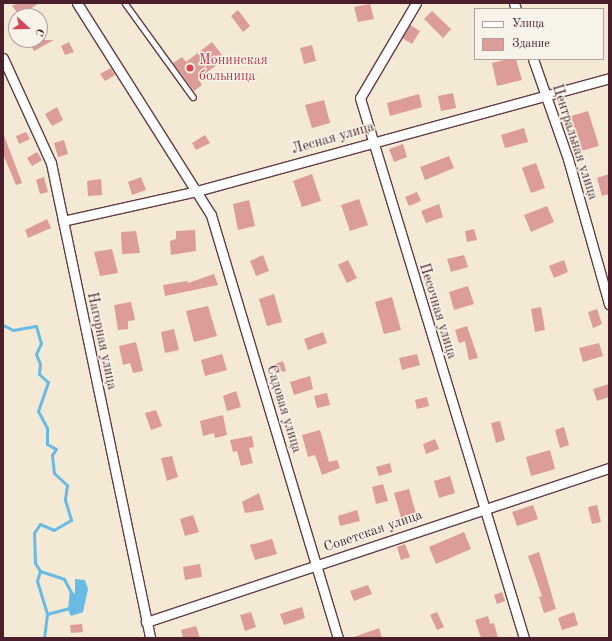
<!DOCTYPE html>
<html>
<head>
<meta charset="utf-8">
<style>
	body { margin:0 }
	#map { position:relative; width:612px; height:641px; overflow:hidden; background:#f4e9d4; font-family:"Old Standard TT",serif }
	div>[style] { position:absolute }
	.water>* { inset:0; background:#68bbe4 }
	.stream>* { height:3px; margin:-1.5px; padding:0 1.5px; transform-origin:1.5px; border-radius:1.5px; background:#68bbe4 }
	.building>* { inset:0; background:#dc9c97 }
	.roads { filter:drop-shadow(1px 0 #643d44) drop-shadow(-1px 0 #643d44) drop-shadow(0 1px #643d44) drop-shadow(0 -1px #643d44) }
	.lane>* { height:4.5px; margin:-2.25px; padding:0 2.25px; transform-origin:2.25px; border-radius:2.25px; background:#fff }
	.street>* { height:9px; margin:-4.5px; padding:0 4.5px; transform-origin:4.5px; border-radius:4.5px; background:#fff }
	.dots>* { width:11px; height:11px; translate:-50% -50%; box-sizing:border-box; border:2px solid #f7f3e8; border-radius:50% }
	span { translate:-50% -50%; white-space:nowrap; text-align:center; line-height:1.15; -webkit-text-stroke:3px #f7f3e8; paint-order:stroke }
	.health-label { font-size:14px; color:#be3a42 }
	.left { translate:0 -50%; text-align:left }
	.street-label { font-size:14px; color:#4a1f2b }
	.frame { position:absolute; inset:0; border:4px solid #4a1f2b; pointer-events:none }
	.legend { position:absolute; left:474px; top:8px; width:130px; height:52px; box-sizing:border-box; background:#f7f3e8; border:1px solid #b29e9c; margin:0; padding:5px 7px; list-style:none; font-size:12px; color:#4a1f2b }
	.legend li { display:flex; align-items:center; gap:8px; height:20px }
	.legend b { width:20px; border:1px solid #b29e9c }
	.north { position:absolute; left:8px; top:8px; width:40px; height:40px; box-sizing:border-box; background:#f7f3e8; border:1px solid #b29e9c; border-radius:50%; rotate:111deg; font-size:11px; font-weight:700; line-height:16px; text-align:center; color:#4a1f2b }
	.north::after { content:''; display:block; margin:auto; width:14px; height:18px; background:#d1495b; clip-path:polygon(50% 0,100% 100%,50% 72%,0 100%) }
</style>
</head>
<body>
<div id="map">
	<div class="water">
		<i style="clip-path:polygon(75px 579px,85px 580px,88px 589px,83px 612px,71px 616px,68px 610px,70px 590px,75px 594px)"></i>
	</div>
	<div class="stream">
		<i style="left:3px;top:325px;width:11px;rotate:27deg"></i>
		<i style="left:13px;top:330px;width:23px;rotate:-10deg"></i>
		<i style="left:36px;top:326px;width:18px;rotate:74deg"></i>
		<i style="left:41px;top:343px;width:12px;rotate:114deg"></i>
		<i style="left:36px;top:354px;width:11px;rotate:68deg"></i>
		<i style="left:40px;top:364px;width:10px;rotate:96deg"></i>
		<i style="left:39px;top:374px;width:12px;rotate:42deg"></i>
		<i style="left:48px;top:382px;width:31px;rotate:109deg"></i>
		<i style="left:38px;top:411px;width:19px;rotate:62deg"></i>
		<i style="left:47px;top:428px;width:16px;rotate:90deg"></i>
		<i style="left:47px;top:444px;width:10px;rotate:29deg"></i>
		<i style="left:56px;top:449px;width:7px;rotate:124deg"></i>
		<i style="left:52px;top:455px;width:18px;rotate:84deg"></i>
		<i style="left:54px;top:473px;width:18px;rotate:43deg"></i>
		<i style="left:67px;top:485px;width:15px;rotate:98deg"></i>
		<i style="left:65px;top:500px;width:21px;rotate:73deg"></i>
		<i style="left:71px;top:520px;width:20px;rotate:150deg"></i>
		<i style="left:54px;top:530px;width:15px;rotate:-157deg"></i>
		<i style="left:40px;top:524px;width:11px;rotate:124deg"></i>
		<i style="left:34px;top:533px;width:30px;rotate:88deg"></i>
		<i style="left:35px;top:563px;width:9px;rotate:58deg"></i>
		<i style="left:40px;top:571px;width:10px;rotate:107deg"></i>
		<i style="left:37px;top:581px;width:34px;rotate:73deg"></i>
		<i style="left:47px;top:614px;width:24px;rotate:97deg"></i>
		<i style="left:40px;top:571px;width:25px;rotate:18deg"></i>
		<i style="left:64px;top:579px;width:17px;rotate:62deg"></i>
		<i style="left:47px;top:614px;width:24px;rotate:-15deg"></i>
	</div>
	<div class="building">
		<i style="clip-path:polygon(17px 3px,39px 3px,20px 16px,12px 6px)"></i>
		<i style="clip-path:polygon(370px 4px,374px 19px,358px 22px,354px 7px)"></i>
		<i style="clip-path:polygon(238px 10px,250px 26px,243px 32px,231px 16px)"></i>
		<i style="clip-path:polygon(432px 11px,451px 29px,443px 38px,424px 19px)"></i>
		<i style="clip-path:polygon(410px 25px,420px 31px,412px 44px,402px 38px)"></i>
		<i style="clip-path:polygon(28px 40px,54px 40px,34px 51px)"></i>
		<i style="clip-path:polygon(69px 42px,74px 52px,65px 55px,61px 46px)"></i>
		<i style="clip-path:polygon(212px 42px,225px 59px,198px 79px,202px 85px,194px 91px,173px 63px,182px 57px,186px 62px)"></i>
		<i style="clip-path:polygon(312px 45px,316px 61px,304px 64px,300px 48px)"></i>
		<i style="clip-path:polygon(508px 59px,516px 59px,522px 80px,497px 86px,492px 63px)"></i>
		<i style="clip-path:polygon(111px 68px,115px 75px,105px 81px,100px 74px)"></i>
		<i style="clip-path:polygon(453px 93px,456px 108px,441px 111px,438px 96px)"></i>
		<i style="clip-path:polygon(419px 94px,422px 107px,390px 116px,387px 103px)"></i>
		<i style="clip-path:polygon(324px 100px,330px 123px,312px 128px,305px 105px)"></i>
		<i style="clip-path:polygon(57px 107px,63px 120px,52px 126px,45px 114px)"></i>
		<i style="clip-path:polygon(588px 111px,599px 146px,581px 151px,571px 116px)"></i>
		<i style="clip-path:polygon(524px 128px,528px 142px,505px 148px,501px 135px)"></i>
		<i style="clip-path:polygon(26px 132px,30px 139px,19px 144px,16px 136px)"></i>
		<i style="clip-path:polygon(3px 133px,22px 183px,16px 185px,3px 154px)"></i>
		<i style="clip-path:polygon(205px 135px,210px 143px,196px 150px,192px 143px)"></i>
		<i style="clip-path:polygon(64px 140px,68px 154px,58px 157px,54px 143px)"></i>
		<i style="clip-path:polygon(403px 144px,407px 157px,394px 162px,389px 149px)"></i>
		<i style="clip-path:polygon(37px 152px,42px 160px,32px 166px,27px 158px)"></i>
		<i style="clip-path:polygon(449px 156px,454px 168px,425px 180px,420px 167px)"></i>
		<i style="clip-path:polygon(536px 163px,545px 188px,531px 193px,522px 168px)"></i>
		<i style="clip-path:polygon(312px 174px,321px 201px,302px 207px,293px 181px)"></i>
		<i style="clip-path:polygon(609px 174px,609px 194px,602px 196px,597px 178px)"></i>
		<i style="clip-path:polygon(44px 177px,48px 192px,40px 194px,36px 180px)"></i>
		<i style="clip-path:polygon(141px 177px,146px 190px,132px 195px,128px 182px)"></i>
		<i style="clip-path:polygon(101px 179px,102px 195px,88px 196px,87px 181px)"></i>
		<i style="clip-path:polygon(417px 192px,421px 201px,409px 206px,405px 197px)"></i>
		<i style="clip-path:polygon(359px 199px,368px 225px,350px 231px,341px 205px)"></i>
		<i style="clip-path:polygon(249px 200px,255px 226px,238px 230px,233px 204px)"></i>
		<i style="clip-path:polygon(439px 204px,443px 217px,426px 223px,421px 211px)"></i>
		<i style="clip-path:polygon(547px 206px,554px 222px,531px 232px,524px 215px)"></i>
		<i style="clip-path:polygon(47px 219px,51px 228px,28px 238px,25px 230px)"></i>
		<i style="clip-path:polygon(474px 229px,477px 240px,467px 242px,465px 231px)"></i>
		<i style="clip-path:polygon(195px 230px,196px 251px,171px 255px,170px 241px,176px 239px,176px 231px)"></i>
		<i style="clip-path:polygon(136px 231px,140px 253px,122px 254px,121px 232px)"></i>
		<i style="clip-path:polygon(112px 249px,118px 273px,100px 276px,94px 252px)"></i>
		<i style="clip-path:polygon(263px 255px,269px 271px,256px 276px,250px 261px)"></i>
		<i style="clip-path:polygon(464px 255px,468px 267px,451px 272px,447px 259px)"></i>
		<i style="clip-path:polygon(348px 260px,357px 278px,347px 283px,338px 265px)"></i>
		<i style="clip-path:polygon(564px 260px,568px 272px,554px 278px,549px 266px)"></i>
		<i style="clip-path:polygon(214px 274px,218px 285px,165px 296px,163px 285px,187px 281px,188px 283px)"></i>
		<i style="clip-path:polygon(468px 286px,474px 304px,454px 310px,449px 292px)"></i>
		<i style="clip-path:polygon(274px 294px,282px 322px,267px 326px,259px 299px)"></i>
		<i style="clip-path:polygon(392px 297px,401px 330px,384px 334px,375px 302px)"></i>
		<i style="clip-path:polygon(131px 302px,135px 320px,128px 321px,128px 329px,118px 330px,114px 305px)"></i>
		<i style="clip-path:polygon(208px 306px,217px 336px,194px 342px,186px 311px)"></i>
		<i style="clip-path:polygon(541px 307px,545px 330px,535px 332px,531px 309px)"></i>
		<i style="clip-path:polygon(597px 309px,602px 324px,593px 328px,588px 312px)"></i>
		<i style="clip-path:polygon(467px 326px,478px 358px,469px 360px,465px 341px,459px 343px,455px 330px)"></i>
		<i style="clip-path:polygon(174px 329px,179px 350px,165px 353px,161px 332px)"></i>
		<i style="clip-path:polygon(323px 332px,327px 343px,308px 350px,304px 339px)"></i>
		<i style="clip-path:polygon(136px 342px,143px 371px,133px 373px,130px 363px,123px 365px,119px 346px)"></i>
		<i style="clip-path:polygon(599px 343px,603px 356px,583px 362px,579px 348px)"></i>
		<i style="clip-path:polygon(222px 354px,227px 370px,205px 376px,201px 360px)"></i>
		<i style="clip-path:polygon(417px 354px,420px 365px,402px 370px,399px 358px)"></i>
		<i style="clip-path:polygon(283px 361px,286px 371px,275px 374px,273px 365px)"></i>
		<i style="clip-path:polygon(310px 376px,313px 389px,294px 395px,290px 382px)"></i>
		<i style="clip-path:polygon(609px 384px,609px 397px,597px 401px,593px 389px)"></i>
		<i style="clip-path:polygon(236px 391px,241px 407px,227px 411px,223px 396px)"></i>
		<i style="clip-path:polygon(327px 393px,330px 405px,317px 408px,314px 396px)"></i>
		<i style="clip-path:polygon(427px 397px,429px 406px,417px 409px,415px 400px)"></i>
		<i style="clip-path:polygon(156px 410px,162px 426px,151px 430px,145px 413px)"></i>
		<i style="clip-path:polygon(223px 415px,227px 435px,215px 438px,214px 433px,203px 436px,200px 421px)"></i>
		<i style="clip-path:polygon(500px 421px,505px 440px,496px 443px,491px 423px)"></i>
		<i style="clip-path:polygon(564px 427px,569px 445px,560px 448px,555px 430px)"></i>
		<i style="clip-path:polygon(320px 430px,329px 462px,337px 460px,340px 468px,322px 475px,315px 455px,308px 457px,302px 435px)"></i>
		<i style="clip-path:polygon(252px 436px,254px 447px,249px 448px,253px 463px,241px 466px,237px 451px,233px 452px,230px 440px)"></i>
		<i style="clip-path:polygon(435px 439px,439px 449px,426px 454px,423px 444px)"></i>
		<i style="clip-path:polygon(550px 450px,555px 469px,531px 476px,526px 457px)"></i>
		<i style="clip-path:polygon(172px 456px,178px 477px,167px 481px,161px 458px)"></i>
		<i style="clip-path:polygon(390px 463px,392px 472px,379px 476px,376px 467px)"></i>
		<i style="clip-path:polygon(450px 476px,455px 493px,439px 498px,434px 481px)"></i>
		<i style="clip-path:polygon(383px 484px,388px 501px,376px 504px,372px 487px)"></i>
		<i style="clip-path:polygon(409px 489px,417px 517px,402px 521px,394px 493px)"></i>
		<i style="clip-path:polygon(259px 493px,264px 510px,245px 513px,242px 502px)"></i>
		<i style="clip-path:polygon(533px 505px,538px 519px,517px 526px,512px 512px)"></i>
		<i style="clip-path:polygon(597px 505px,601px 522px,592px 524px,588px 507px)"></i>
		<i style="clip-path:polygon(357px 510px,360px 521px,340px 526px,338px 516px)"></i>
		<i style="clip-path:polygon(193px 515px,199px 532px,185px 536px,180px 519px)"></i>
		<i style="clip-path:polygon(464px 532px,471px 549px,436px 564px,429px 547px)"></i>
		<i style="clip-path:polygon(272px 539px,277px 554px,255px 560px,250px 545px)"></i>
		<i style="clip-path:polygon(405px 544px,410px 557px,401px 560px,397px 547px)"></i>
		<i style="clip-path:polygon(539px 552px,556px 609px,544px 613px,539px 597px,542px 596px,528px 556px)"></i>
		<i style="clip-path:polygon(200px 564px,202px 577px,185px 580px,183px 567px)"></i>
		<i style="clip-path:polygon(368px 585px,372px 594px,354px 601px,350px 591px)"></i>
		<i style="clip-path:polygon(502px 592px,505px 601px,497px 604px,494px 595px)"></i>
		<i style="clip-path:polygon(302px 607px,305px 618px,284px 625px,280px 614px)"></i>
		<i style="clip-path:polygon(251px 612px,256px 627px,245px 631px,240px 615px)"></i>
		<i style="clip-path:polygon(437px 612px,444px 627px,437px 630px,430px 615px)"></i>
		<i style="clip-path:polygon(574px 612px,578px 625px,562px 630px,558px 618px)"></i>
		<i style="clip-path:polygon(488px 616px,490px 624px,494px 623px,498px 638px,481px 638px,475px 620px)"></i>
		<i style="clip-path:polygon(82px 624px,83px 632px,71px 633px,70px 625px)"></i>
		<i style="clip-path:polygon(196px 626px,200px 638px,183px 638px,181px 630px)"></i>
		<i style="clip-path:polygon(379px 628px,382px 638px,355px 638px,354px 637px)"></i>
	</div>
	<div class="roads">
		<div class="lane">
			<i style="left:125px;top:3px;width:116px;rotate:54.1deg"></i>
		</div>
		<div class="street">
			<i style="left:77px;top:3px;width:251px;rotate:57.7deg"></i>
			<i style="left:211px;top:215px;width:442px;rotate:73.3deg"></i>
			<i style="left:416px;top:3px;width:110px;rotate:120.5deg"></i>
			<i style="left:360px;top:98px;width:564px;rotate:73.11deg"></i>
			<i style="left:514px;top:3px;width:6px;rotate:72deg"></i>
			<i style="left:3px;top:58px;width:115px;rotate:65.4deg"></i>
			<i style="left:51px;top:163px;width:485px;rotate:78.2deg"></i>
			<i style="left:533px;top:59px;width:106px;rotate:70.7deg"></i>
			<i style="left:568px;top:159px;width:151px;rotate:74.2deg"></i>
			<i style="left:63px;top:221px;width:137px;rotate:-12.6deg"></i>
			<i style="left:197px;top:191px;width:427px;rotate:-15.3deg"></i>
			<i style="left:146px;top:622px;width:488px;rotate:-18.4deg"></i>
		</div>
	</div>
	<div class="dots">
		<i style="left:190px;top:68px;background:#e0444e"></i>
	</div>
	<div class="health-label">
		<span class="left" style="left:199px;top:68px">Монинская<br>больница</span>
	</div>
	<div class="street-label">
		<span style="left:333px;top:138px;rotate:-16deg">Лесная улица</span>
		<span style="left:575px;top:142px;rotate:72deg">Центральная улица</span>
		<span style="left:438px;top:311px;rotate:73deg">Песочная улица</span>
		<span style="left:102px;top:341px;rotate:78deg">Нагорная улица</span>
		<span style="left:284px;top:409px;rotate:73deg">Садовая улица</span>
		<span style="left:373px;top:531px;rotate:-19deg">Советская улица</span>
	</div>
	<div class="frame"></div>
	<ul class="legend">
	<li><b style="height:5px;background:#fff"></b>Улица</li>
	<li><b style="height:11px;background:#dc9c97"></b>Здание</li>
	</ul>
	<div class="north">С</div>
</div>
</body>
</html>
